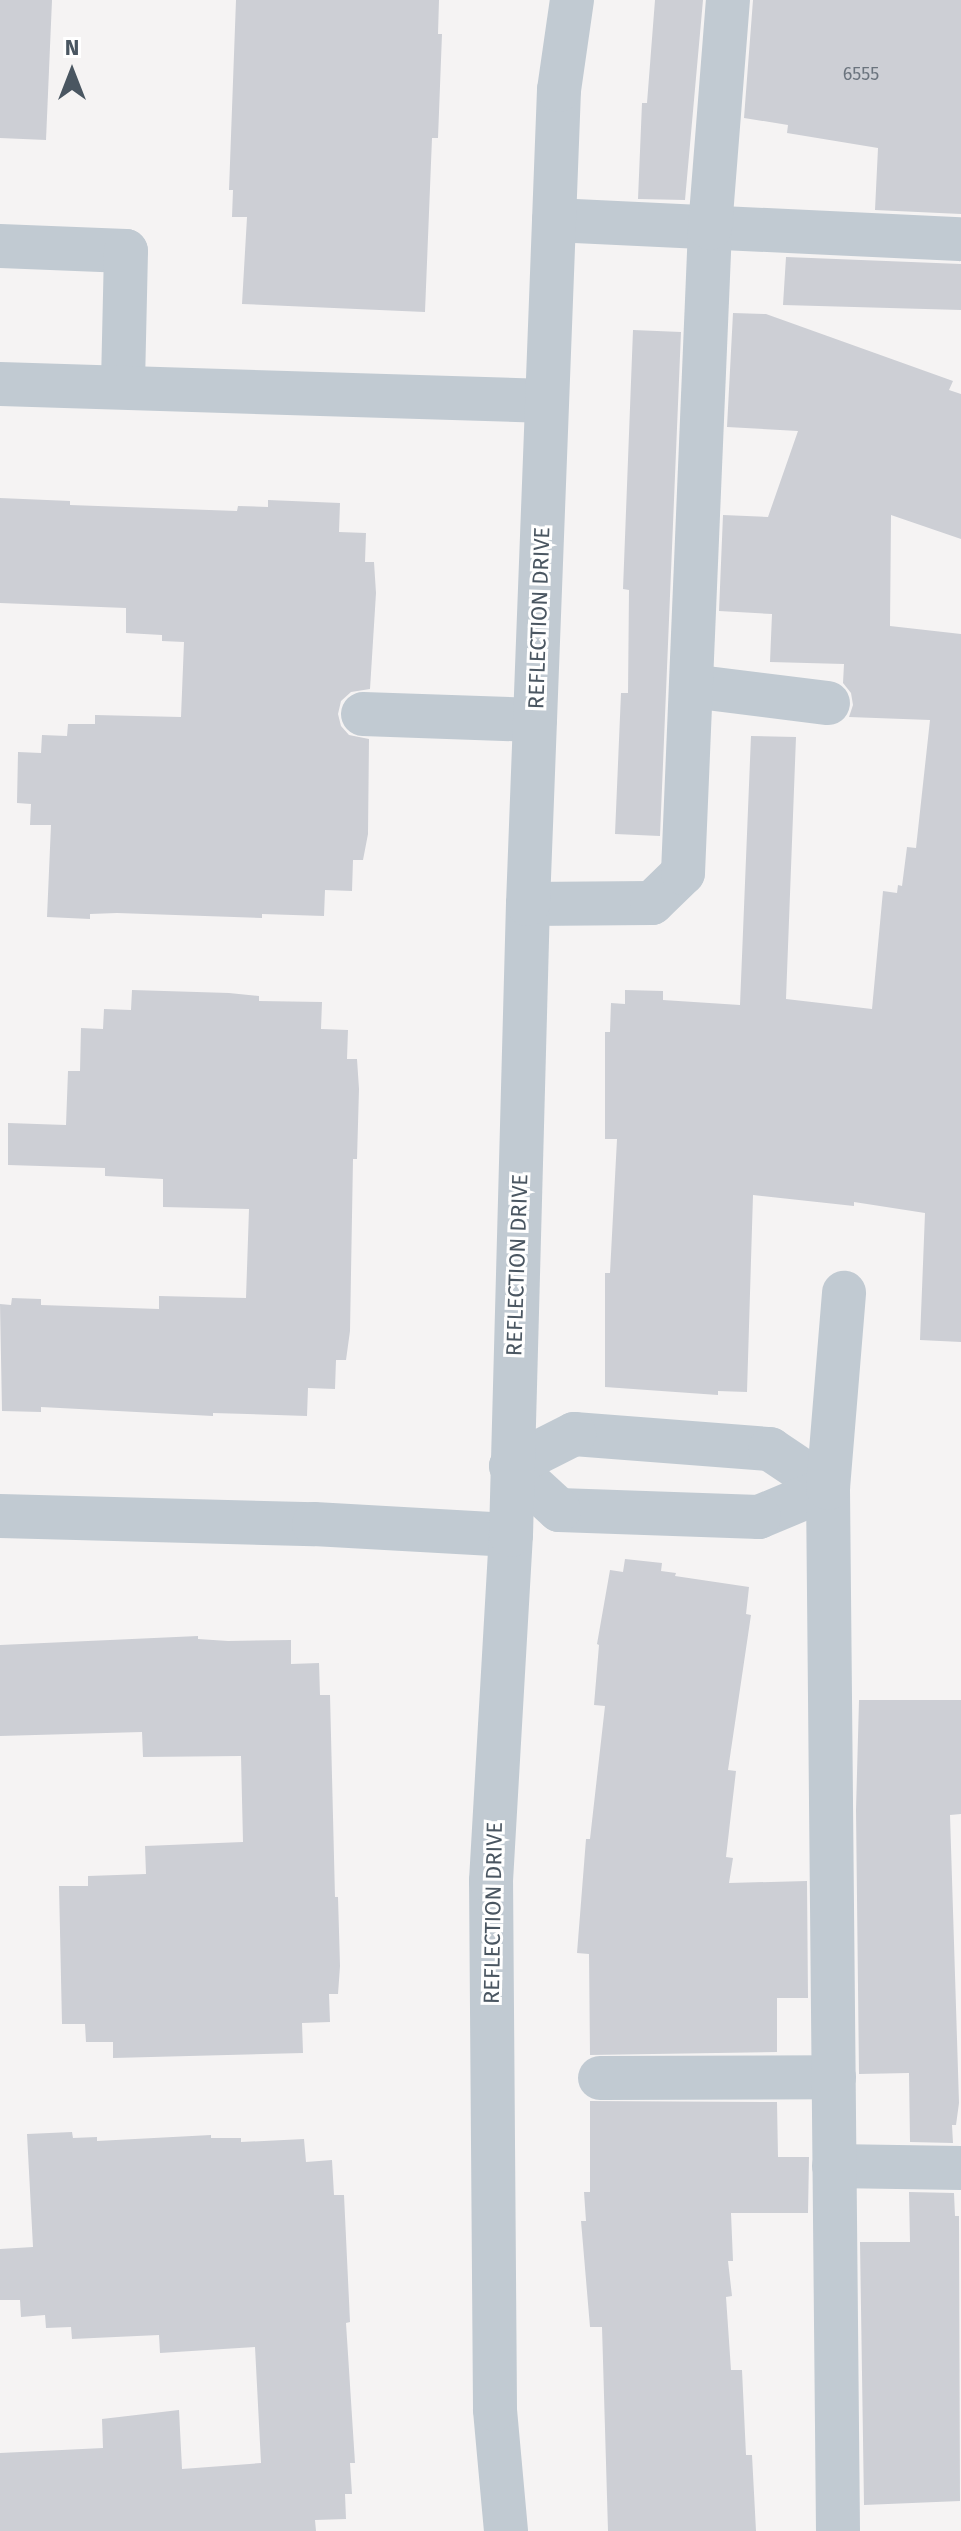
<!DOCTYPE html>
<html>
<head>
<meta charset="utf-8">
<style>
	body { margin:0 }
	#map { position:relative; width:961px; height:2531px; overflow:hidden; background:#f5f3f3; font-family:"Fira Sans",sans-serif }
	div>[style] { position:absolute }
	.building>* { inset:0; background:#cdcfd5 }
	.minor>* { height:44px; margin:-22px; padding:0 22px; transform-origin:22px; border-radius:22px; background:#c1cad2 }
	span { translate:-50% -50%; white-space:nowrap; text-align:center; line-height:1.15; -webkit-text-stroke:6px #fff; paint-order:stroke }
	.number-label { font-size:18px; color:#6b747e }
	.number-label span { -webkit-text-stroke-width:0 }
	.street-label { font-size:22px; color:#4a5661 }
	.north { position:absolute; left:32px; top:32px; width:80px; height:80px; -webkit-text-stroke:6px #fff; paint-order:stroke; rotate:0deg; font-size:22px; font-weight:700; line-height:32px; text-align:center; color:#4a5661 }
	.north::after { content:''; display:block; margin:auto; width:28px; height:36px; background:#4a5661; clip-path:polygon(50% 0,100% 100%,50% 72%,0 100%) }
</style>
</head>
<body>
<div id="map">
	<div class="building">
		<i style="clip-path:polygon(0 0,52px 0,46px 140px,0 138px)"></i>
		<i style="clip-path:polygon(236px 0,439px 0,438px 34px,442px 34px,438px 138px,432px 138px,425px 312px,242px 304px,247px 217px,232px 217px,233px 190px,229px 190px)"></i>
		<i style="clip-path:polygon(655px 0,703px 0,685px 200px,638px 199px,642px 103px,647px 103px)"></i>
		<i style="clip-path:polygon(753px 0,961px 0,961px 214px,875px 210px,878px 148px,787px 133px,788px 125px,744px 118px)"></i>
		<i style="clip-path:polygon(786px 257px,961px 264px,961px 310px,783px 305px)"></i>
		<i style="clip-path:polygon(733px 313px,766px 314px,953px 381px,949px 390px,961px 394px,961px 539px,891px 515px,890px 626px,961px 634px,961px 1342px,920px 1340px,925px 1213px,854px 1202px,854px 1206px,753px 1195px,747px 1392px,718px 1391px,718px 1395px,605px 1387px,605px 1273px,610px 1273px,617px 1139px,605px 1139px,605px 1032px,610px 1032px,611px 1003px,625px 1004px,625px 990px,663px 991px,663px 1000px,740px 1005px,751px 736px,796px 737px,786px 999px,872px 1009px,883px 891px,897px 893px,898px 885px,902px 886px,907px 847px,916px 848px,930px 720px,849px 717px,853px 705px,851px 693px,843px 683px,844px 664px,770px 662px,772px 614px,719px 611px,723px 515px,768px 517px,798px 431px,727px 427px)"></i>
		<i style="clip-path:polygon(633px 330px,681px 332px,660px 836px,615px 834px,621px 693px,628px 693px,629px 590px,623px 589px)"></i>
		<i style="clip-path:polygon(0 498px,70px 501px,70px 505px,237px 511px,238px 506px,268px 507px,268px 500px,340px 503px,339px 532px,366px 533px,365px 562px,374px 562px,376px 593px,370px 689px,351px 692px,341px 701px,338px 714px,341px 726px,349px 735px,369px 739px,368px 834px,363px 860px,353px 860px,352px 891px,325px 890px,324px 916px,262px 914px,262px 918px,117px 913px,90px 914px,90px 919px,47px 917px,51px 825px,30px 825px,31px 804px,17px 803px,18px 752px,41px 753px,42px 735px,67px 736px,68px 724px,95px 724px,95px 715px,181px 717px,184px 642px,162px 641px,162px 635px,126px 633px,126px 608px,0 603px)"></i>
		<i style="clip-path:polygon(132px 990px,229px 993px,259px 996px,259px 1001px,322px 1002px,321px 1029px,348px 1030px,347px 1059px,357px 1059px,359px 1089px,357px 1159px,353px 1159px,350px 1331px,346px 1360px,336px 1360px,335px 1389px,308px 1388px,307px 1416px,213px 1413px,213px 1416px,41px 1407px,41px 1412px,2px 1411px,0 1304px,11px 1305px,12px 1298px,41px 1299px,41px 1305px,159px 1309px,159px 1296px,246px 1298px,249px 1209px,163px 1207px,163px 1179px,105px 1176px,105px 1168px,8px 1165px,8px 1123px,66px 1125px,68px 1071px,80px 1071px,81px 1028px,103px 1029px,104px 1009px,131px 1010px)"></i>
		<i style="clip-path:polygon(625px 1559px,662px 1563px,661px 1571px,676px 1573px,675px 1576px,749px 1587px,746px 1614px,751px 1615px,728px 1770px,736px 1771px,726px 1857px,733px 1858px,729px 1883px,807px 1881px,808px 1998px,777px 1998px,777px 2052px,590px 2055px,589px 1954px,577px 1953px,586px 1839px,590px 1839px,605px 1706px,594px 1705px,599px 1645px,597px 1644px,610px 1570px,623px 1572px)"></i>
		<i style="clip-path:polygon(198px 1636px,198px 1639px,228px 1641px,291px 1640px,291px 1664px,319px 1663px,320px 1695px,330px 1695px,335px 1897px,338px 1897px,340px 1966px,338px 1994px,329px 1994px,330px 2022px,302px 2023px,303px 2053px,113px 2058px,113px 2042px,86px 2042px,85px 2024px,62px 2024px,59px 1886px,88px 1886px,88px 1876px,146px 1874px,145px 1846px,243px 1842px,241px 1756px,143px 1757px,142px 1732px,0 1736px,0 1645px)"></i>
		<i style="clip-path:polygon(859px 1700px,961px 1700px,961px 1814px,950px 1815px,959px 2103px,956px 2125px,952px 2125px,953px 2143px,910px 2142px,909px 2073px,859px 2074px,856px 1810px)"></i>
		<i style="clip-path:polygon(590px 2101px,777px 2102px,778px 2157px,809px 2157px,808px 2213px,731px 2213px,733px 2261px,728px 2261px,732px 2296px,726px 2297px,731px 2370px,742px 2370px,746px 2455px,752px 2455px,756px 2531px,608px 2531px,602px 2327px,590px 2327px,581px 2221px,586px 2221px,584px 2192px,590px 2192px)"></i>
		<i style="clip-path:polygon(72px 2132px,73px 2138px,97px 2137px,97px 2141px,211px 2135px,211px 2138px,241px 2138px,241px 2142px,304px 2139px,306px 2162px,332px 2160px,334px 2195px,344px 2195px,350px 2322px,346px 2323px,355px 2463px,350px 2463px,352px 2494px,345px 2494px,346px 2519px,315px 2520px,316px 2531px,0 2531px,0 2453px,103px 2448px,102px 2419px,179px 2410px,182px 2469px,261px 2463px,255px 2347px,160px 2353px,159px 2335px,72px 2339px,71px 2327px,46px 2328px,45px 2315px,21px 2317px,20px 2300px,0 2300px,0 2249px,33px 2247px,27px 2134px)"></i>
		<i style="clip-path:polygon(909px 2192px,954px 2193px,955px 2216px,959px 2216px,960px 2501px,864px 2505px,860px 2242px,910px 2242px)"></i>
	</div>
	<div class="minor">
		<i style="left:554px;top:220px;width:406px;rotate:2.7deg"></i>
		<i style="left:0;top:246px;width:126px;rotate:2.3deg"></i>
		<i style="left:126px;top:251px;width:136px;rotate:91.3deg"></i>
		<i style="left:0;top:384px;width:547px;rotate:1.78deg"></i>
		<i style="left:691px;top:686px;width:138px;rotate:7.1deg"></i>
		<i style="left:363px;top:714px;width:172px;rotate:2deg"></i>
		<i style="left:528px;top:904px;width:124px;rotate:-0.5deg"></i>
		<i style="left:652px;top:903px;width:43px;rotate:-44.1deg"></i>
		<i style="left:683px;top:873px;width:646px;rotate:-87.6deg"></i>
		<i style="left:710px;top:228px;width:229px;rotate:-85.5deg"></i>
		<i style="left:574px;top:1434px;width:197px;rotate:4.4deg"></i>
		<i style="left:770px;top:1449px;width:70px;rotate:33.9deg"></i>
		<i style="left:828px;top:1488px;width:75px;rotate:157.2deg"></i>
		<i style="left:759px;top:1517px;width:200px;rotate:-178deg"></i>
		<i style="left:559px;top:1510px;width:65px;rotate:-137.5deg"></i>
		<i style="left:511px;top:1466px;width:71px;rotate:-26.9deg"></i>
		<i style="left:0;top:1516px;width:314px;rotate:1.5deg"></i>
		<i style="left:314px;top:1524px;width:197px;rotate:3.2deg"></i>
		<i style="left:600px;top:2078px;width:234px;rotate:-0.2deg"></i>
		<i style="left:834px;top:2166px;width:127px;rotate:0.9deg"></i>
		<i style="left:506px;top:2531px;width:122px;rotate:-95.2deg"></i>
		<i style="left:495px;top:2409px;width:528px;rotate:-90.43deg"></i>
		<i style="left:491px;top:1881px;width:347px;rotate:-86.7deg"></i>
		<i style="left:511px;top:1535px;width:631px;rotate:-88.46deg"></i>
		<i style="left:528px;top:904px;width:815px;rotate:-87.82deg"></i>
		<i style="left:559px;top:90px;width:91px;rotate:-81.8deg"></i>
		<i style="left:838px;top:2531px;width:1043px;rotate:-90.55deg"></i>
		<i style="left:828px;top:1488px;width:196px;rotate:-85.3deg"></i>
	</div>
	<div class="number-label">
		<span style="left:861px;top:74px">6555</span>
	</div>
	<div class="street-label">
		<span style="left:539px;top:618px;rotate:-88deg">REFLECTION DRIVE</span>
		<span style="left:517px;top:1265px;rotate:-88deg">REFLECTION DRIVE</span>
		<span style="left:493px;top:1913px;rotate:-89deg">REFLECTION DRIVE</span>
	</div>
	<div class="north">N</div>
</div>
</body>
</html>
